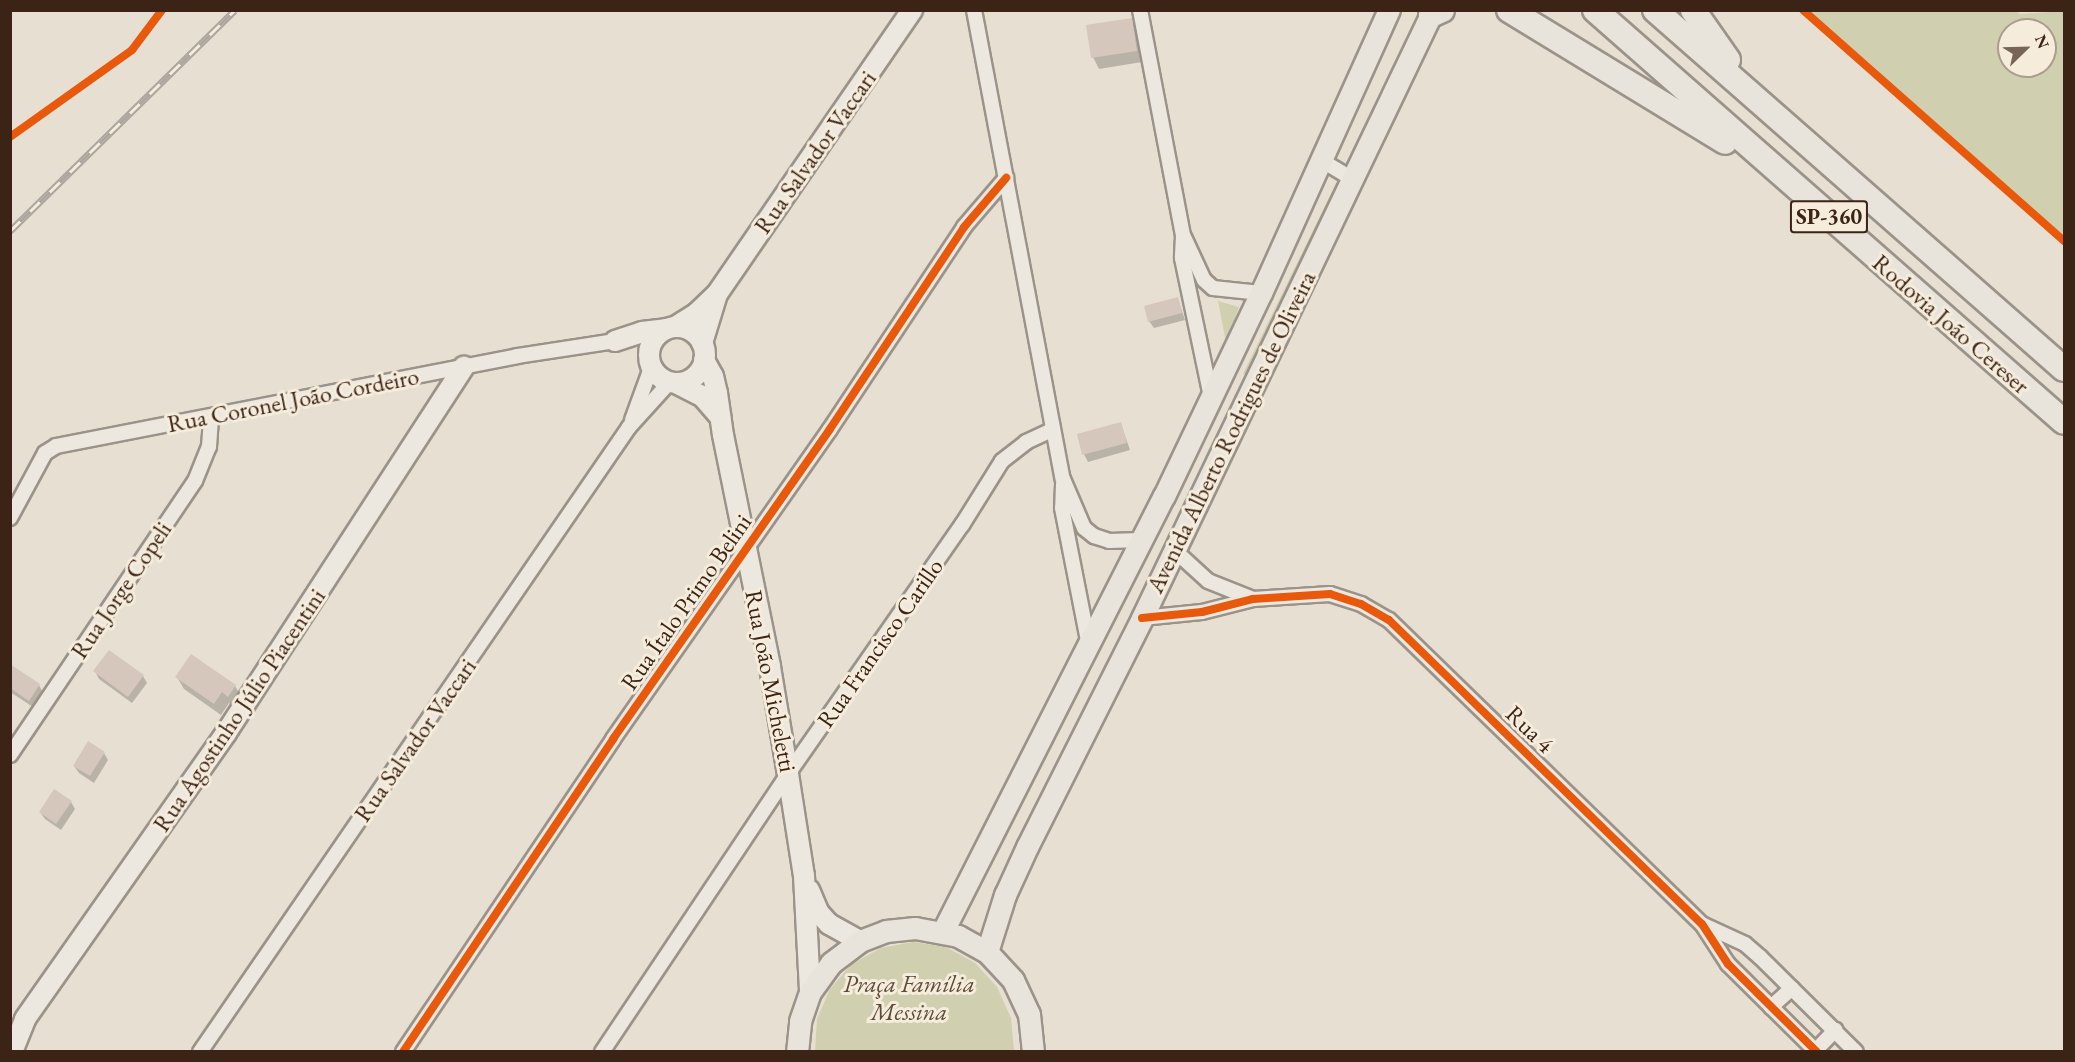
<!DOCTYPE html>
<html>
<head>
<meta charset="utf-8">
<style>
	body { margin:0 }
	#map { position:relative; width:2075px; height:1062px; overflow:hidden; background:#e7dfd1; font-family:"EB Garamond",serif }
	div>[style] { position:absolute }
	.green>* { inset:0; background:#d0cfaf }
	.shadow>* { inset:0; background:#0003 }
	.building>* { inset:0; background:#d5c7bc }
	.roads { filter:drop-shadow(2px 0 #9b9389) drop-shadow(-2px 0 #9b9389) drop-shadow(0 2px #9b9389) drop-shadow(0 -2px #9b9389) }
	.street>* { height:14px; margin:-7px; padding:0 7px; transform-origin:7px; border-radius:7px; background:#ece8e0 }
	.secondary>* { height:20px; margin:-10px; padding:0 10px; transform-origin:10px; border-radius:10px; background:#ece8e0 }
	.secondary>.ring { margin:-10px; padding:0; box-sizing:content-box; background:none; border:20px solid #ece8e0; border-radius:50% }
	.primary>* { height:21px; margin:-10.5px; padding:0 10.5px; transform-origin:10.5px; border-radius:10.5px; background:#e9e4db }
	.highway>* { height:24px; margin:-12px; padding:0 12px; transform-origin:12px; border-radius:12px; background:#e9e4db }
	.rail>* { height:7px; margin-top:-3.5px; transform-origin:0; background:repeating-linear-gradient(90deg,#f5ecdb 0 14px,#aca69f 0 28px); box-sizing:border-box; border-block:2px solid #aca69f }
	.cycleway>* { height:8px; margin:-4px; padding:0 4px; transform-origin:4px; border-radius:4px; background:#e8590c }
	span { translate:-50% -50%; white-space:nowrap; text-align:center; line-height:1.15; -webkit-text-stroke:6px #f5ecdb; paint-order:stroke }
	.shield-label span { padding:2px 4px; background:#f5ecdb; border:2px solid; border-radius:4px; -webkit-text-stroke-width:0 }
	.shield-label { font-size:22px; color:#3b2316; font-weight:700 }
	.street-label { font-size:24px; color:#3b2316 }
	.park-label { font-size:24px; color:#5c4b36; font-style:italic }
	.frame { position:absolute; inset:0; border:12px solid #3b2316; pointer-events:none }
	.north { position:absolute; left:1997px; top:18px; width:60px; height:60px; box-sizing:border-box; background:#f5ecdb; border:2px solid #ab9c8c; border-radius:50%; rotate:67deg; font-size:16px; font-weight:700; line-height:24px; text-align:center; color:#3b2316 }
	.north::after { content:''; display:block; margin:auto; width:21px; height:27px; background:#776557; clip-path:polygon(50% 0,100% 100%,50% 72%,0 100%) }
</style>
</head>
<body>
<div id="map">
	<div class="green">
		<i style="clip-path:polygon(evenodd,2015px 10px,2020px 14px,2064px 11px,2064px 235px,1932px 131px,1874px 67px,1809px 11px,2015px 10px,2009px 30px,2045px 30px,2045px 66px,2009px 66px,2009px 30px)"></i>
		<i style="clip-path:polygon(1401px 50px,1413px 54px,1257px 375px,1243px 374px)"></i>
		<i style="clip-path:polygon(1218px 301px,1239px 307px,1226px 342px)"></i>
		<i style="clip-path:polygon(913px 942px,946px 947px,975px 963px,997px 987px,1011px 1018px,1014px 1051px,815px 1051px,817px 1019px,830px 989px,852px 964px,881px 948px)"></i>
	</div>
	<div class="shadow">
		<i style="clip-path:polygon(1131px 20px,1137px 31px,1142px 62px,1099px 69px,1093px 57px)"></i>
		<i style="clip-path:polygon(1178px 299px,1185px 320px,1154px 328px,1149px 321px)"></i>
		<i style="clip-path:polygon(1121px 424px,1130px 450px,1088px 462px,1084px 454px)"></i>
		<i style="clip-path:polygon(10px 666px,39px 685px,43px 693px,33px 707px,10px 692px)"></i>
		<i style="clip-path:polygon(95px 671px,143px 676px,147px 683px,132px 703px,99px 679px)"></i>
		<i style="clip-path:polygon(177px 677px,235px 686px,242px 698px,235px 707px,229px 703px,221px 715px,184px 689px)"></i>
		<i style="clip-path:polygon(104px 753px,108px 760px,94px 783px,79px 773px,74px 766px)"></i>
		<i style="clip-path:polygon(71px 802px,75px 809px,61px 830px,45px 819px,40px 812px)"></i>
	</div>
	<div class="building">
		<i style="clip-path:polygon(1132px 18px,1137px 51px,1091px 58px,1086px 25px)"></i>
		<i style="clip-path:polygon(1178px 297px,1182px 313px,1148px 322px,1144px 306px)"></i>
		<i style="clip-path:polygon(1121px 422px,1127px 443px,1082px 455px,1077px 434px)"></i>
		<i style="clip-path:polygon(109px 650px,144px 675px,128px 697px,93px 671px)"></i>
		<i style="clip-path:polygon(191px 654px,236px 685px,228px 697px,222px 692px,214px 704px,175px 677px)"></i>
		<i style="clip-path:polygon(10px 664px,40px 684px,29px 701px,10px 688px)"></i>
		<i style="clip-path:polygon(88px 741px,105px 752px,90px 776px,73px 766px)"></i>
		<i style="clip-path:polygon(54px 789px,72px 801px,56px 824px,39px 812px)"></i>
	</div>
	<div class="roads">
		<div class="street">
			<i style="left:974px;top:10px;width:477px;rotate:79.3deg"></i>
			<i style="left:1063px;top:479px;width:53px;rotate:66.8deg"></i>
			<i style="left:1084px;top:528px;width:13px;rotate:39deg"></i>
			<i style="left:1094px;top:536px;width:16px;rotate:18deg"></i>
			<i style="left:1109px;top:541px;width:32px;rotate:-2deg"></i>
			<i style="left:1140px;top:10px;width:230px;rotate:79.2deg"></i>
			<i style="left:1183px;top:236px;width:22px;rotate:93deg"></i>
			<i style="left:1182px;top:258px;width:142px;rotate:78.2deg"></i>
			<i style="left:1321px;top:160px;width:37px;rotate:31deg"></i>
			<i style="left:1184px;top:237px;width:47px;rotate:65.1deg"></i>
			<i style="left:1204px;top:280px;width:12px;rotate:42deg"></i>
			<i style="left:1213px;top:288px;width:48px;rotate:5.9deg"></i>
			<i style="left:632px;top:420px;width:55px;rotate:-69.9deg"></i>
			<i style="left:1063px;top:484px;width:24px;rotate:92deg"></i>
			<i style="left:1062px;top:508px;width:141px;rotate:78.9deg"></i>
			<i style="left:10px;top:518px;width:74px;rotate:-61.7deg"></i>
			<i style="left:45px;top:453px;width:13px;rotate:-32deg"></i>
			<i style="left:56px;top:446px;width:470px;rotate:-11deg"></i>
			<i style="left:517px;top:356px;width:99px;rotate:-8.7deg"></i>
			<i style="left:1173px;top:549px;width:47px;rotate:42.4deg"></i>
			<i style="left:1208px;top:581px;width:48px;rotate:21.8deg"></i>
			<i style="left:1142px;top:618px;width:60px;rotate:-5.7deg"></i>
			<i style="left:1202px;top:612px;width:53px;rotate:-14.3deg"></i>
			<i style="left:1253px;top:599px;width:77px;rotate:-3.7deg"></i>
			<i style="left:1330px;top:594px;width:33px;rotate:18deg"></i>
			<i style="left:1361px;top:604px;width:32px;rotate:30deg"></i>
			<i style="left:1389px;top:620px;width:436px;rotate:44.2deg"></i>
			<i style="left:1702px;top:924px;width:48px;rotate:57deg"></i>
			<i style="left:1728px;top:964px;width:125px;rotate:44.7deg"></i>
			<i style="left:10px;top:755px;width:331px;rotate:-56deg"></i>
			<i style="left:195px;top:481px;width:37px;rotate:-68deg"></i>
			<i style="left:209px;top:447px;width:30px;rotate:-86deg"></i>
			<i style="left:1704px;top:925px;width:45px;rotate:24.9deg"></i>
			<i style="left:1745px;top:944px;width:20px;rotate:41deg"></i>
			<i style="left:1760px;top:957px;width:135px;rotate:44.7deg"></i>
			<i style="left:1771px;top:1007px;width:28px;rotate:-42deg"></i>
			<i style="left:1816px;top:1050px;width:28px;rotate:-46deg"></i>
			<i style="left:200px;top:1052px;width:758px;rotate:-55.53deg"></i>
			<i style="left:629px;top:427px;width:59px;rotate:-47.7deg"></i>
			<i style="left:403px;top:1052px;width:377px;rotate:-56.1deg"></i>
			<i style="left:613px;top:739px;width:378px;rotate:-55deg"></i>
			<i style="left:830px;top:429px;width:242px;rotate:-56.4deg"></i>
			<i style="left:964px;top:227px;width:65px;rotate:-49.4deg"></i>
			<i style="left:602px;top:1052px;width:334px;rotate:-56.2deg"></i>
			<i style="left:788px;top:774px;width:304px;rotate:-55.1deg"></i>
			<i style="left:962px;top:525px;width:75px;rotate:-58deg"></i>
			<i style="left:1002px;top:461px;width:31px;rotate:-38deg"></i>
			<i style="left:1026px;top:442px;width:29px;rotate:-25deg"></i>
		</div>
		<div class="secondary">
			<i class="ring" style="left:649px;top:327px;width:36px;height:36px"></i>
			<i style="left:675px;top:327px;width:25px;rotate:-32deg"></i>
			<i style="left:696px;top:314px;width:29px;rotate:-44deg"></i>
			<i style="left:717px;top:294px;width:345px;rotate:-55.5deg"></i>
			<i style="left:615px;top:341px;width:28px;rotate:-18deg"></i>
			<i style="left:642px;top:332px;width:24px;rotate:-7deg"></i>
			<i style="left:702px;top:343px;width:51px;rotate:-73deg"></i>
			<i style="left:704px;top:360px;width:18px;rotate:61deg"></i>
			<i style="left:713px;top:376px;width:17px;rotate:77deg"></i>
			<i style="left:717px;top:393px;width:42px;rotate:81.9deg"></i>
			<i style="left:723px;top:435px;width:237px;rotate:78.5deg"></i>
			<i style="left:770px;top:667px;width:109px;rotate:80.5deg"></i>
			<i style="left:788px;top:774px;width:103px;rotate:81.1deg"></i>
			<i style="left:804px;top:876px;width:116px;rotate:87deg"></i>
			<i style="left:678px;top:384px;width:27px;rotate:27deg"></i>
			<i style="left:702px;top:396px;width:28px;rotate:49deg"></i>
			<i style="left:809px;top:890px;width:25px;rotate:67deg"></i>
			<i style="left:819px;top:913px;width:15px;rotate:48deg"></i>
			<i style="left:829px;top:924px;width:35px;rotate:29deg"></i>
			<i style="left:12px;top:1052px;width:35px;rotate:-68deg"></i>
			<i style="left:25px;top:1019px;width:350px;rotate:-54.9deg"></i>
			<i style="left:226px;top:733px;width:437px;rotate:-57deg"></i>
		</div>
		<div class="primary">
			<i style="left:943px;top:931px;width:488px;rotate:-63.1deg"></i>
			<i style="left:1164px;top:496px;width:225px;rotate:-64.5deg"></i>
			<i style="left:1261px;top:293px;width:311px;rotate:-65.7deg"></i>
			<i style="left:987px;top:952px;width:60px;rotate:-72.5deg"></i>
			<i style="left:1005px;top:895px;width:53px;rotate:-65.4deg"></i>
			<i style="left:1027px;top:847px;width:256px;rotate:-63.3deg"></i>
			<i style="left:1142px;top:618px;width:674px;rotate:-64.42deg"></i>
			<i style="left:797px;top:1052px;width:31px;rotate:-84deg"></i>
			<i style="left:800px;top:1021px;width:31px;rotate:-71deg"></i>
			<i style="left:810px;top:992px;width:36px;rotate:-54deg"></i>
			<i style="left:831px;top:963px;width:36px;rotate:-37deg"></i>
			<i style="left:860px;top:941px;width:28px;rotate:-21deg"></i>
			<i style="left:886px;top:931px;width:29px;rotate:-6deg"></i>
			<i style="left:915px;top:928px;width:44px;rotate:10.5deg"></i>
			<i style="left:958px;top:936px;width:33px;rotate:29deg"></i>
			<i style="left:987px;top:952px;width:38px;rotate:47deg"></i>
			<i style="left:1013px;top:980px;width:38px;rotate:65deg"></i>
			<i style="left:1029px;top:1014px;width:38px;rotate:84deg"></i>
		</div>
		<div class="highway">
			<i style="left:1509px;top:10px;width:253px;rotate:31.4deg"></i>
			<i style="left:1595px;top:10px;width:624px;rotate:41.3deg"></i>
			<i style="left:1655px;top:10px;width:544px;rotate:41.28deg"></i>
			<i style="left:1693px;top:10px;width:61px;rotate:55deg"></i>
			<i style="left:1431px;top:15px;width:12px;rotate:-24deg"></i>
		</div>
	</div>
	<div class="rail">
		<i style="left:10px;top:231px;width:315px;rotate:-44.5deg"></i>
	</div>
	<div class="cycleway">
		<i style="left:1803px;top:10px;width:349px;rotate:41.5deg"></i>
		<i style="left:10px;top:137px;width:150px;rotate:-35.5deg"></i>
		<i style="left:132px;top:50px;width:50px;rotate:-53.1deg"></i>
		<i style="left:1142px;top:618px;width:60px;rotate:-5.7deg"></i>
		<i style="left:1202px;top:612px;width:53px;rotate:-14.3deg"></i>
		<i style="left:1253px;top:599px;width:77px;rotate:-3.7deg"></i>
		<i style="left:1330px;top:594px;width:33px;rotate:18deg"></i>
		<i style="left:1361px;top:604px;width:32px;rotate:30deg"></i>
		<i style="left:1389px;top:620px;width:436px;rotate:44.2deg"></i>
		<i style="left:1702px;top:924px;width:48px;rotate:57deg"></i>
		<i style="left:1728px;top:964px;width:125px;rotate:44.7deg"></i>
		<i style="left:403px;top:1052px;width:377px;rotate:-56.1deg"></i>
		<i style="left:613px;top:739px;width:378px;rotate:-55deg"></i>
		<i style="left:830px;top:429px;width:242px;rotate:-56.4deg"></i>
		<i style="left:964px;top:227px;width:65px;rotate:-49.4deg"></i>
	</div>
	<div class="shield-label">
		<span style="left:1829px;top:217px">SP-360</span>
	</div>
	<div class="street-label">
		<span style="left:815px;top:152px;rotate:-55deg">Rua Salvador Vaccari</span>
		<span style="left:1951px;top:324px;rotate:41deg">Rodovia João Cereser</span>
		<span style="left:293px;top:400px;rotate:-11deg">Rua Coronel João Cordeiro</span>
		<span style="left:1231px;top:432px;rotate:-64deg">Avenida Alberto Rodrigues de Oliveira</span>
		<span style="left:121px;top:590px;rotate:-56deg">Rua Jorge Copeli</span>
		<span style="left:686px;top:602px;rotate:-55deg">Rua Ítalo Primo Belini</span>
		<span style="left:880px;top:643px;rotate:-55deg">Rua Francisco Carillo</span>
		<span style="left:771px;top:681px;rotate:79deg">Rua João Micheletti</span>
		<span style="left:239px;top:710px;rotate:-56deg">Rua Agostinho Júlio Piacentini</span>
		<span style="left:1530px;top:729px;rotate:44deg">Rua 4</span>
		<span style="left:415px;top:740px;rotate:-55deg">Rua Salvador Vaccari</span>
	</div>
	<div class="park-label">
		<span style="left:909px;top:998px">Praça Família<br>Messina</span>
	</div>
	<div class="frame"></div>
	<div class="north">N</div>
</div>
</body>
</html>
